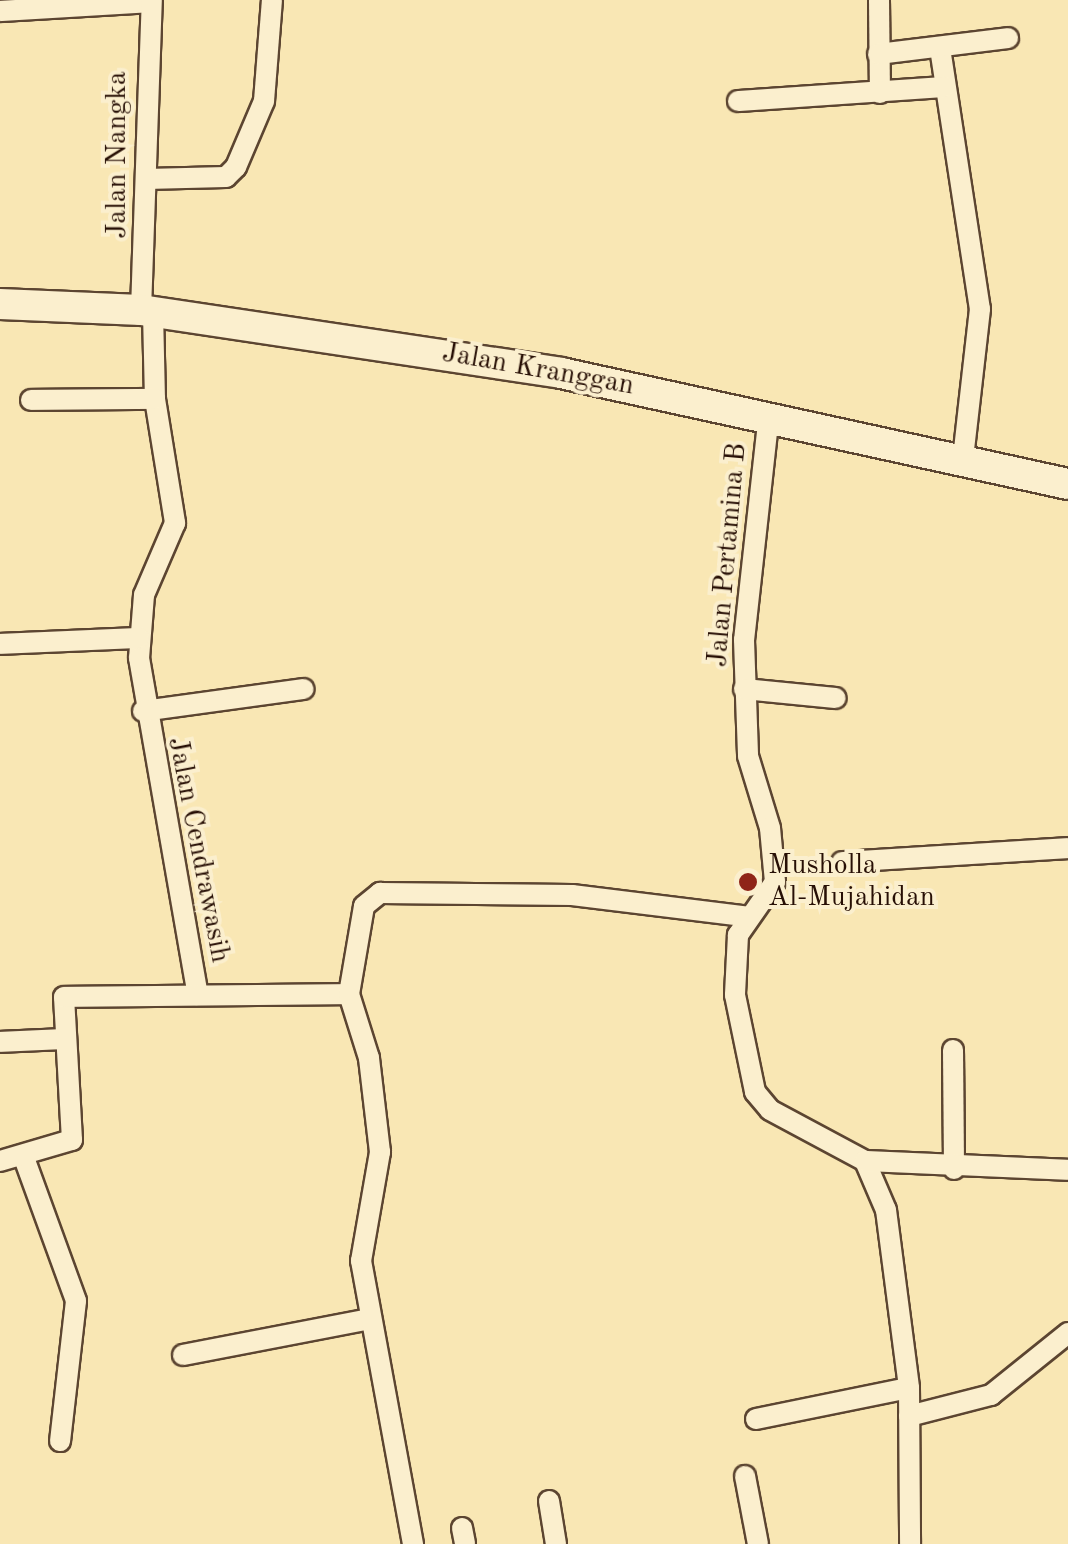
<!DOCTYPE html>
<html>
<head>
<meta charset="utf-8">
<style>
	body { margin:0 }
	#map { position:relative; width:1068px; height:1544px; overflow:hidden; background:#f9e7b4; font-family:"Old Standard TT",serif }
	div>[style] { position:absolute }
	.roads { filter:drop-shadow(2px 0 #5c4531) drop-shadow(-2px 0 #5c4531) drop-shadow(0 2px #5c4531) drop-shadow(0 -2px #5c4531) }
	.street>* { height:20px; margin:-10px; padding:0 10px; transform-origin:10px; border-radius:10px; background:#fbefce }
	.secondary>* { height:30px; margin:-15px; padding:0 15px; transform-origin:15px; border-radius:15px; background:#fbefce }
	.dots>* { width:28px; height:28px; translate:-50% -50%; box-sizing:border-box; border:5px solid #fbefce; border-radius:50% }
	span { translate:-50% -50%; white-space:nowrap; text-align:center; line-height:1.15; -webkit-text-stroke:8px #fbefce; paint-order:stroke }
	.street-label { font-size:28px; color:#270f05 }
	.poi-label { font-size:28px; color:#270f05 }
	.left { translate:0 -50%; text-align:left }
</style>
</head>
<body>
<div id="map">
	<div class="roads">
		<div class="street">
			<i style="left:879px;top:0;width:93px;rotate:89.4deg"></i>
			<i style="left:0;top:11px;width:151px;rotate:-3.4deg"></i>
			<i style="left:940px;top:48px;width:264px;rotate:81.3deg"></i>
			<i style="left:980px;top:309px;width:151px;rotate:96.5deg"></i>
			<i style="left:878px;top:54px;width:131px;rotate:-7deg"></i>
			<i style="left:738px;top:101px;width:207px;rotate:-3.9deg"></i>
			<i style="left:146px;top:179px;width:80px;rotate:-1.4deg"></i>
			<i style="left:226px;top:177px;width:14px;rotate:-45deg"></i>
			<i style="left:236px;top:167px;width:72px;rotate:-67deg"></i>
			<i style="left:264px;top:101px;width:101px;rotate:-85.5deg"></i>
			<i style="left:141px;top:310px;width:310px;rotate:-88deg"></i>
			<i style="left:153px;top:312px;width:87px;rotate:88.7deg"></i>
			<i style="left:155px;top:399px;width:126px;rotate:80.8deg"></i>
			<i style="left:175px;top:523px;width:78px;rotate:113.3deg"></i>
			<i style="left:144px;top:595px;width:63px;rotate:94.5deg"></i>
			<i style="left:139px;top:658px;width:342px;rotate:80.1deg"></i>
			<i style="left:31px;top:400px;width:124px;rotate:-0.5deg"></i>
			<i style="left:769px;top:414px;width:227px;rotate:96.3deg"></i>
			<i style="left:744px;top:640px;width:116px;rotate:88deg"></i>
			<i style="left:748px;top:756px;width:75px;rotate:73deg"></i>
			<i style="left:770px;top:828px;width:54px;rotate:84.7deg"></i>
			<i style="left:775px;top:882px;width:65px;rotate:124.9deg"></i>
			<i style="left:738px;top:935px;width:60px;rotate:92.9deg"></i>
			<i style="left:735px;top:995px;width:99px;rotate:78.3deg"></i>
			<i style="left:755px;top:1092px;width:23px;rotate:50deg"></i>
			<i style="left:770px;top:1110px;width:108px;rotate:28.2deg"></i>
			<i style="left:865px;top:1161px;width:53px;rotate:66.8deg"></i>
			<i style="left:886px;top:1210px;width:179px;rotate:82.6deg"></i>
			<i style="left:909px;top:1388px;width:156px;rotate:89.6deg"></i>
			<i style="left:0;top:644px;width:139px;rotate:-2.5deg"></i>
			<i style="left:744px;top:689px;width:92px;rotate:5.6deg"></i>
			<i style="left:143px;top:711px;width:162px;rotate:-7.8deg"></i>
			<i style="left:842px;top:862px;width:226px;rotate:-3.5deg"></i>
			<i style="left:0;top:1042px;width:65px;rotate:-2.6deg"></i>
			<i style="left:953px;top:1050px;width:119px;rotate:89.5deg"></i>
			<i style="left:23px;top:1155px;width:155px;rotate:70deg"></i>
			<i style="left:76px;top:1301px;width:141px;rotate:96.5deg"></i>
			<i style="left:0;top:1161px;width:75px;rotate:-16.3deg"></i>
			<i style="left:72px;top:1140px;width:143px;rotate:-93.2deg"></i>
			<i style="left:64px;top:997px;width:285px;rotate:-0.6deg"></i>
			<i style="left:865px;top:1161px;width:203px;rotate:2.5deg"></i>
			<i style="left:183px;top:1355px;width:185px;rotate:-10.9deg"></i>
			<i style="left:909px;top:1416px;width:85px;rotate:-14.4deg"></i>
			<i style="left:991px;top:1395px;width:99px;rotate:-38.8deg"></i>
			<i style="left:756px;top:1419px;width:156px;rotate:-11.5deg"></i>
			<i style="left:745px;top:1476px;width:69px;rotate:79.2deg"></i>
			<i style="left:549px;top:1501px;width:44px;rotate:80.8deg"></i>
			<i style="left:462px;top:1528px;width:16px;rotate:79deg"></i>
			<i style="left:413px;top:1544px;width:288px;rotate:-100.4deg"></i>
			<i style="left:361px;top:1261px;width:111px;rotate:-80.1deg"></i>
			<i style="left:380px;top:1152px;width:95px;rotate:-96.7deg"></i>
			<i style="left:369px;top:1058px;width:67px;rotate:-107.4deg"></i>
			<i style="left:349px;top:994px;width:89px;rotate:-80.3deg"></i>
			<i style="left:364px;top:906px;width:21px;rotate:-39deg"></i>
			<i style="left:380px;top:893px;width:192px;rotate:0.6deg"></i>
			<i style="left:572px;top:895px;width:179px;rotate:7deg"></i>
		</div>
		<div class="secondary">
			<i style="left:0;top:304px;width:141px;rotate:2.4deg"></i>
			<i style="left:141px;top:310px;width:425px;rotate:8.5deg"></i>
			<i style="left:561px;top:373px;width:519px;rotate:12.35deg"></i>
		</div>
	</div>
	<div class="dots">
		<i style="left:748px;top:882px;background:#8f2418"></i>
	</div>
	<div class="street-label">
		<span style="left:118px;top:155px;rotate:-90deg">Jalan Nangka</span>
		<span style="left:538px;top:370px;rotate:10deg">Jalan Kranggan</span>
		<span style="left:728px;top:555px;rotate:-85deg">Jalan Pertamina B</span>
		<span style="left:198px;top:850px;rotate:79deg">Jalan Cendrawasih</span>
	</div>
	<div class="poi-label">
		<span class="left" style="left:768px;top:882px">Musholla<br>Al-Mujahidan</span>
	</div>
</div>
</body>
</html>
